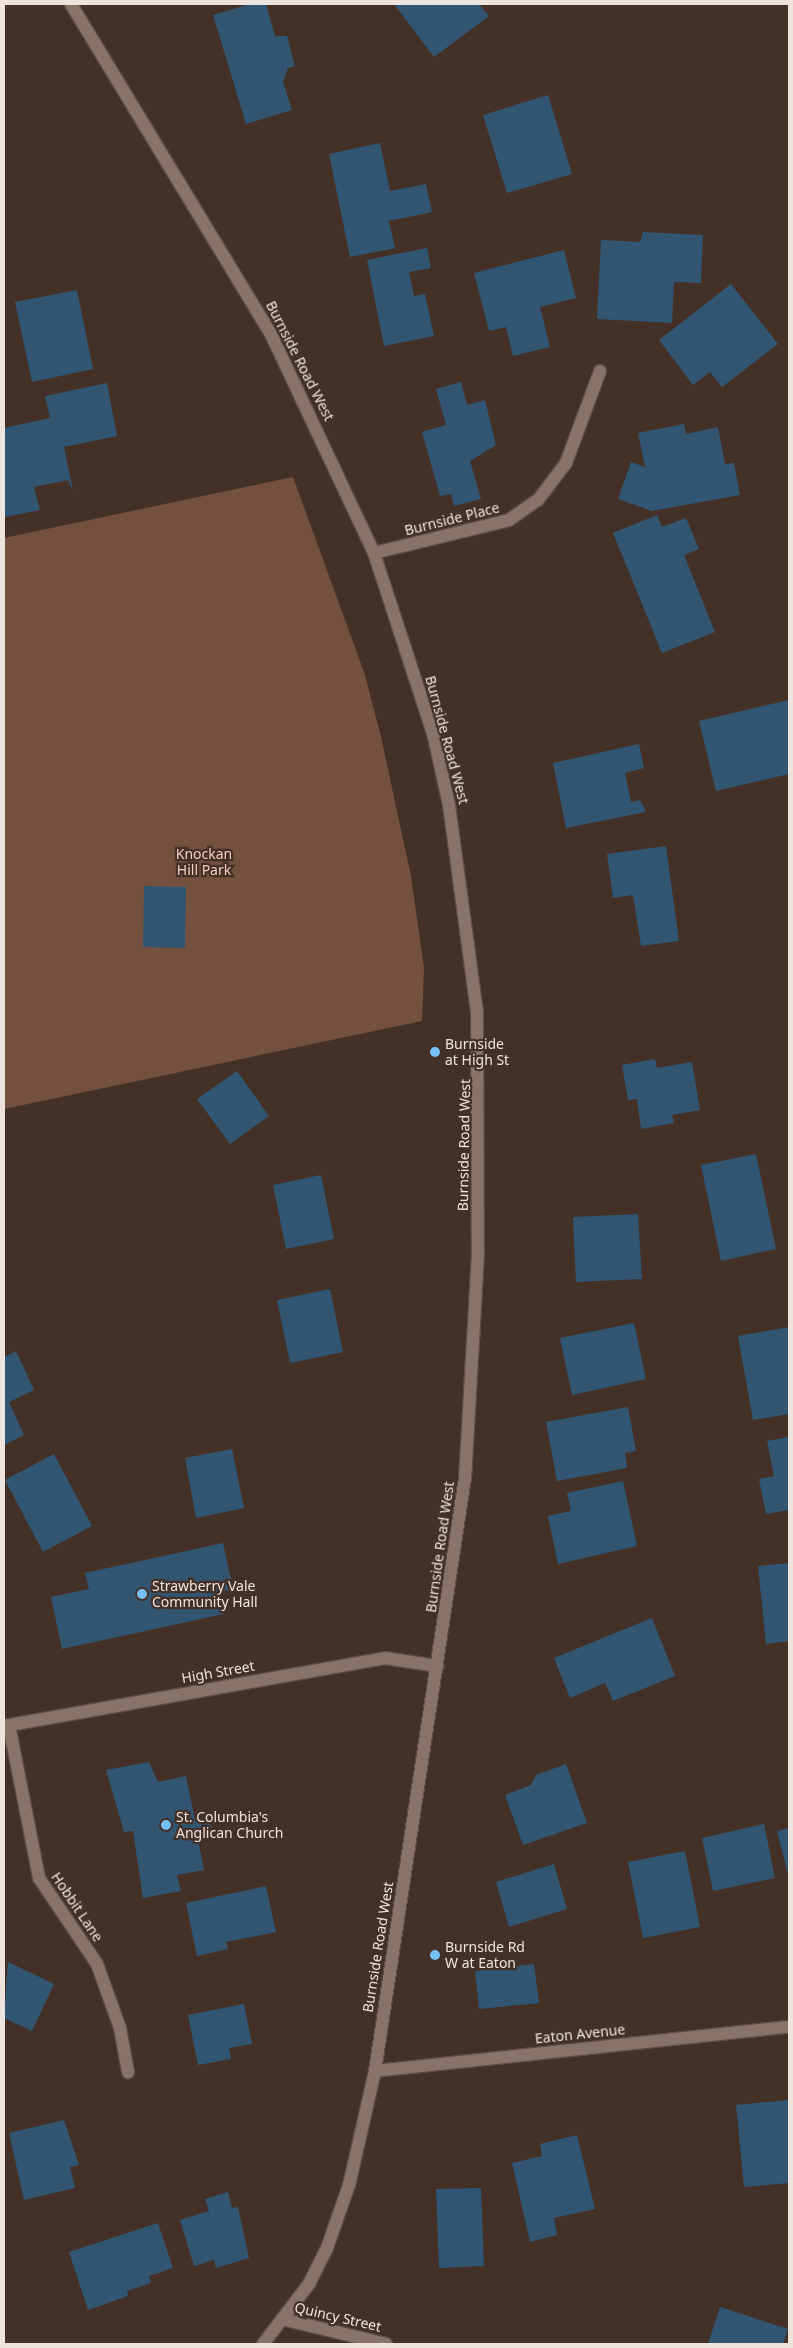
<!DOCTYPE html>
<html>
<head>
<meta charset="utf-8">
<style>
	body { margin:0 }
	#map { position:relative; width:793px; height:2348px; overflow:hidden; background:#433128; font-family:"Noto Sans",sans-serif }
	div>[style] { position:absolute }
	.green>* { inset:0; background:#74513f }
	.building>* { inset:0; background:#325672 }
	.roads { filter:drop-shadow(1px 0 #5c4d45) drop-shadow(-1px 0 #5c4d45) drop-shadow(0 1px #5c4d45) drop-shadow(0 -1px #5c4d45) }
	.street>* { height:12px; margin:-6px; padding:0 6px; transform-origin:6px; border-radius:6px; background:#897369 }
	.secondary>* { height:12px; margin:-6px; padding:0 6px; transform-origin:6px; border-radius:6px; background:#897369 }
	.dots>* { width:14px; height:14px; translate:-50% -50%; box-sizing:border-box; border:2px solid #433128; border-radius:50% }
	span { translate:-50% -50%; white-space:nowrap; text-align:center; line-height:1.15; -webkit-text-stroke:4.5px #433128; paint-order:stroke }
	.street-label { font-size:14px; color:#efe3dd }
	.park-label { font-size:14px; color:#f9cfba }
	.poi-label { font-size:14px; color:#efe3dd }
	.left { translate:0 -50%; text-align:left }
	.frame { position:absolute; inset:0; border:5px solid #efe3dd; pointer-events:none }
</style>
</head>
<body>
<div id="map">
	<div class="green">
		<i style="clip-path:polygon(293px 477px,365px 675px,381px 737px,411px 876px,424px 968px,422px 1021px,4px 1109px,4px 538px)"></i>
	</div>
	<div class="building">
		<i style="clip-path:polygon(250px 4px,266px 4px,275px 36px,287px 36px,295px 66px,288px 68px,283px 82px,292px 110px,246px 124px,213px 15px)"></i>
		<i style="clip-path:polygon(394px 4px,479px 4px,489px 16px,434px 57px)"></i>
		<i style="clip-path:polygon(548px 95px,572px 174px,507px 193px,483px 115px)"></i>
		<i style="clip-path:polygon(380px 143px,390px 191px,426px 184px,432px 212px,389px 221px,395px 248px,350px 257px,329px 154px)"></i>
		<i style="clip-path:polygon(643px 232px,703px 235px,701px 283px,674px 282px,672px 323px,597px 319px,601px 240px,640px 242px)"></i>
		<i style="clip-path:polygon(427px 248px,431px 268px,409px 272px,414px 296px,425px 294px,434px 336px,384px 346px,367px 260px)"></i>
		<i style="clip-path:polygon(564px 250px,576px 298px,540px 307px,550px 347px,513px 356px,506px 327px,489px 331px,474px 273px)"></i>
		<i style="clip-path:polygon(731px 284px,778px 344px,722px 387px,710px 372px,693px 385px,659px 340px)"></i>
		<i style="clip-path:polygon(77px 290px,93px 369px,32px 382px,15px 302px)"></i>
		<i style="clip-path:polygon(461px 382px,467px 405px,485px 400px,496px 445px,470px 461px,481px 499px,454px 506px,451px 494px,440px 496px,422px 432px,446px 425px,436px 389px)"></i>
		<i style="clip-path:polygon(107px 383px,117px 436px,64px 447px,73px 491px,68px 480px,34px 487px,40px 510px,5px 517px,4px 428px,50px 418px,45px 396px)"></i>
		<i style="clip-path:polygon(684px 424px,686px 434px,718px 427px,725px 464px,734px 463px,740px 495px,652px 511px,618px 499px,631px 462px,645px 467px,638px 433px)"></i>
		<i style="clip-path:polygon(657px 515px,662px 527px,686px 518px,699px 549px,684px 555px,715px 632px,662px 653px,613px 533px)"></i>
		<i style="clip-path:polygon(789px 700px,789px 774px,716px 791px,699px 721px)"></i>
		<i style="clip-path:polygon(639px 744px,644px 768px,625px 773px,631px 802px,640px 800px,646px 812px,566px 828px,553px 763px)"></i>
		<i style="clip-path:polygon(666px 846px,679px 941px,641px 946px,633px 895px,613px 898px,607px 854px)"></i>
		<i style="clip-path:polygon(144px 886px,186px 887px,185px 948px,143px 947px)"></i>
		<i style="clip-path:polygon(655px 1059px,657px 1068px,692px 1062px,700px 1110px,672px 1115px,674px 1123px,641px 1129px,637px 1099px,628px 1100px,622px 1065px)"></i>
		<i style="clip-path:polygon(237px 1071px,269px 1116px,230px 1144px,197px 1099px)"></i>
		<i style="clip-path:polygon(756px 1154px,776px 1249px,721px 1261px,701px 1165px)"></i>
		<i style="clip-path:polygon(321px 1175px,334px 1239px,286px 1249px,273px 1185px)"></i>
		<i style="clip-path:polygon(638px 1214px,642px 1279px,576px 1282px,573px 1217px)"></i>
		<i style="clip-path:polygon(330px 1289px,343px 1352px,290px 1363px,277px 1300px)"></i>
		<i style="clip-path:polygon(634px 1323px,646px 1379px,572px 1395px,560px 1338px)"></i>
		<i style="clip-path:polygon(789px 1327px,789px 1414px,753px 1420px,738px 1336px)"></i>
		<i style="clip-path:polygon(16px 1351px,34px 1390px,9px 1402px,24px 1435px,4px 1445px,4px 1357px)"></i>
		<i style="clip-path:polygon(628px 1407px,636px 1451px,625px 1453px,627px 1468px,557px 1481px,546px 1422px)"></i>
		<i style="clip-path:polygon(789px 1437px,789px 1510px,766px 1514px,759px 1479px,774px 1476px,767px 1441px)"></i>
		<i style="clip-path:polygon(232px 1449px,244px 1508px,196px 1518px,185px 1458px)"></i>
		<i style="clip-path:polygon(54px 1454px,92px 1526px,43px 1552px,5px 1480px)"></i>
		<i style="clip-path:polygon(623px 1481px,637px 1546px,558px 1564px,548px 1516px,571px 1511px,567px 1493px)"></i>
		<i style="clip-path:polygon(223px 1543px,233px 1589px,219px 1592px,224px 1614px,62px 1649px,51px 1597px,89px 1589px,85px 1573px)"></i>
		<i style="clip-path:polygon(789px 1563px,789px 1641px,766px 1644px,758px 1566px)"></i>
		<i style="clip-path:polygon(652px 1618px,675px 1676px,613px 1701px,605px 1683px,570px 1698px,554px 1658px)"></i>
		<i style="clip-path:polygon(149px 1762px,158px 1782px,186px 1776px,195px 1820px,209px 1817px,212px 1831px,197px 1834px,204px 1870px,177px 1875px,181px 1891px,143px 1898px,133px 1831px,124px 1832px,106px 1770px)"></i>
		<i style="clip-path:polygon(566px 1764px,587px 1823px,523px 1845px,505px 1795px,531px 1785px,536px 1775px)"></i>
		<i style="clip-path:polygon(764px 1824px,775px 1878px,713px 1891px,702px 1838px)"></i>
		<i style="clip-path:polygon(789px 1828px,789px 1878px,777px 1831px)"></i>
		<i style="clip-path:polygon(685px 1851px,700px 1927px,643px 1938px,628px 1862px)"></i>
		<i style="clip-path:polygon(554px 1864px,567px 1909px,509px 1927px,496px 1882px)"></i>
		<i style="clip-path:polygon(266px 1886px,276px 1932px,226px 1942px,228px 1949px,197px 1956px,186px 1903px)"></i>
		<i style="clip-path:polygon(8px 1962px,54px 1984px,32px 2031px,4px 2018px)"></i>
		<i style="clip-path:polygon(534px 1964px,539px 2003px,479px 2009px,475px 1971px)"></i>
		<i style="clip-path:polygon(244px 2004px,252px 2044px,229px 2048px,231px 2059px,198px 2065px,188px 2015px)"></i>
		<i style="clip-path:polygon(789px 2100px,789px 2183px,744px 2187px,736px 2105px)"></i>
		<i style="clip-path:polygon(64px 2120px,79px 2165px,70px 2167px,75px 2188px,24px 2200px,9px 2133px)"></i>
		<i style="clip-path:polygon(577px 2135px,595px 2209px,554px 2218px,557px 2235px,530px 2242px,512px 2163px,542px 2156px,540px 2144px)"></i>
		<i style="clip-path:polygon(481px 2188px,484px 2266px,439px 2268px,436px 2189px)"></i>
		<i style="clip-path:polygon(228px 2192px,232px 2208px,238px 2207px,249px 2258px,216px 2268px,214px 2260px,194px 2266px,180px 2220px,209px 2211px,205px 2199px)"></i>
		<i style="clip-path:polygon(158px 2223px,173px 2268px,149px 2276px,151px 2283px,127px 2291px,128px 2296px,88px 2310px,69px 2252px)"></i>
		<i style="clip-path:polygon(720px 2307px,788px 2329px,783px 2344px,708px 2344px)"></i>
	</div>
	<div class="roads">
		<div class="street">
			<i style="left:374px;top:553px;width:139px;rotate:-13.7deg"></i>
			<i style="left:509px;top:520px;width:35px;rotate:-35deg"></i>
			<i style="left:538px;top:500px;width:46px;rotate:-52.9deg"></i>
			<i style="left:566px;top:463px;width:98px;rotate:-69.7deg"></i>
			<i style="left:9px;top:1725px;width:156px;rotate:78.9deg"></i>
			<i style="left:39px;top:1878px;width:104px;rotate:56deg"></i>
			<i style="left:97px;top:1964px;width:68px;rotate:70.2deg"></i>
			<i style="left:120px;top:2028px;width:45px;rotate:79.7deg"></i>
			<i style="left:4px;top:1726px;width:387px;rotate:-10.1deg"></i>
			<i style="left:385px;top:1658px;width:53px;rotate:8.7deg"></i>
			<i style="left:375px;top:2071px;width:416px;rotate:-6.1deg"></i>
			<i style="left:282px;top:2319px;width:107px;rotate:13.5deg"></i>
		</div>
		<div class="secondary">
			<i style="left:71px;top:4px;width:384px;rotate:58.8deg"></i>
			<i style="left:270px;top:332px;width:244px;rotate:64.8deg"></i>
			<i style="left:374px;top:553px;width:189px;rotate:71.9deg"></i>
			<i style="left:433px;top:733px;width:74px;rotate:77.5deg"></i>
			<i style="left:449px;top:805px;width:208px;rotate:82.3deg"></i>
			<i style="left:477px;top:1011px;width:243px;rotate:89.8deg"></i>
			<i style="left:478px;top:1254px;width:224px;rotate:93.3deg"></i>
			<i style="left:465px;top:1478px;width:600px;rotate:98.63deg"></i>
			<i style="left:375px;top:2071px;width:117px;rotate:102.8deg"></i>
			<i style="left:349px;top:2185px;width:67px;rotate:109.2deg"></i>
			<i style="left:327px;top:2248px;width:40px;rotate:116.6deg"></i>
			<i style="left:309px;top:2284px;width:76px;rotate:127.5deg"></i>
		</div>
	</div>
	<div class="dots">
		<i style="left:435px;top:1052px;background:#77bff7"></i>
		<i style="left:142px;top:1594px;background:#77bff7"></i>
		<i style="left:166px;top:1825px;background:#77bff7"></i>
		<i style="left:435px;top:1955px;background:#77bff7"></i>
	</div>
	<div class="street-label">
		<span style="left:300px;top:361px;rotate:63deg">Burnside Road West</span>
		<span style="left:452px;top:519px;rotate:-14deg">Burnside Place</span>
		<span style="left:447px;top:740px;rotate:75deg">Burnside Road West</span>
		<span style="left:464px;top:1145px;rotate:-89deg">Burnside Road West</span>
		<span style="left:440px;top:1547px;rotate:-82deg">Burnside Road West</span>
		<span style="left:218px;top:1672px;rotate:-10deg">High Street</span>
		<span style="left:77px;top:1907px;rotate:56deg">Hobbit Lane</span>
		<span style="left:378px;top:1947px;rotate:-81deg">Burnside Road West</span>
		<span style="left:580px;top:2034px;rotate:-6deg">Eaton Avenue</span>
		<span style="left:338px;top:2317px;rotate:13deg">Quincy Street</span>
	</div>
	<div class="park-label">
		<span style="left:204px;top:862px">Knockan<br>Hill Park</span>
	</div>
	<div class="poi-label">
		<span class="left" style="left:445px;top:1052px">Burnside<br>at High St</span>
		<span class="left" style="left:152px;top:1594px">Strawberry Vale<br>Community Hall</span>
		<span class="left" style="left:176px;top:1825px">St. Columbia's<br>Anglican Church</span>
		<span class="left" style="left:445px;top:1955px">Burnside Rd<br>W at Eaton</span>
	</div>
	<div class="frame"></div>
</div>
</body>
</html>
